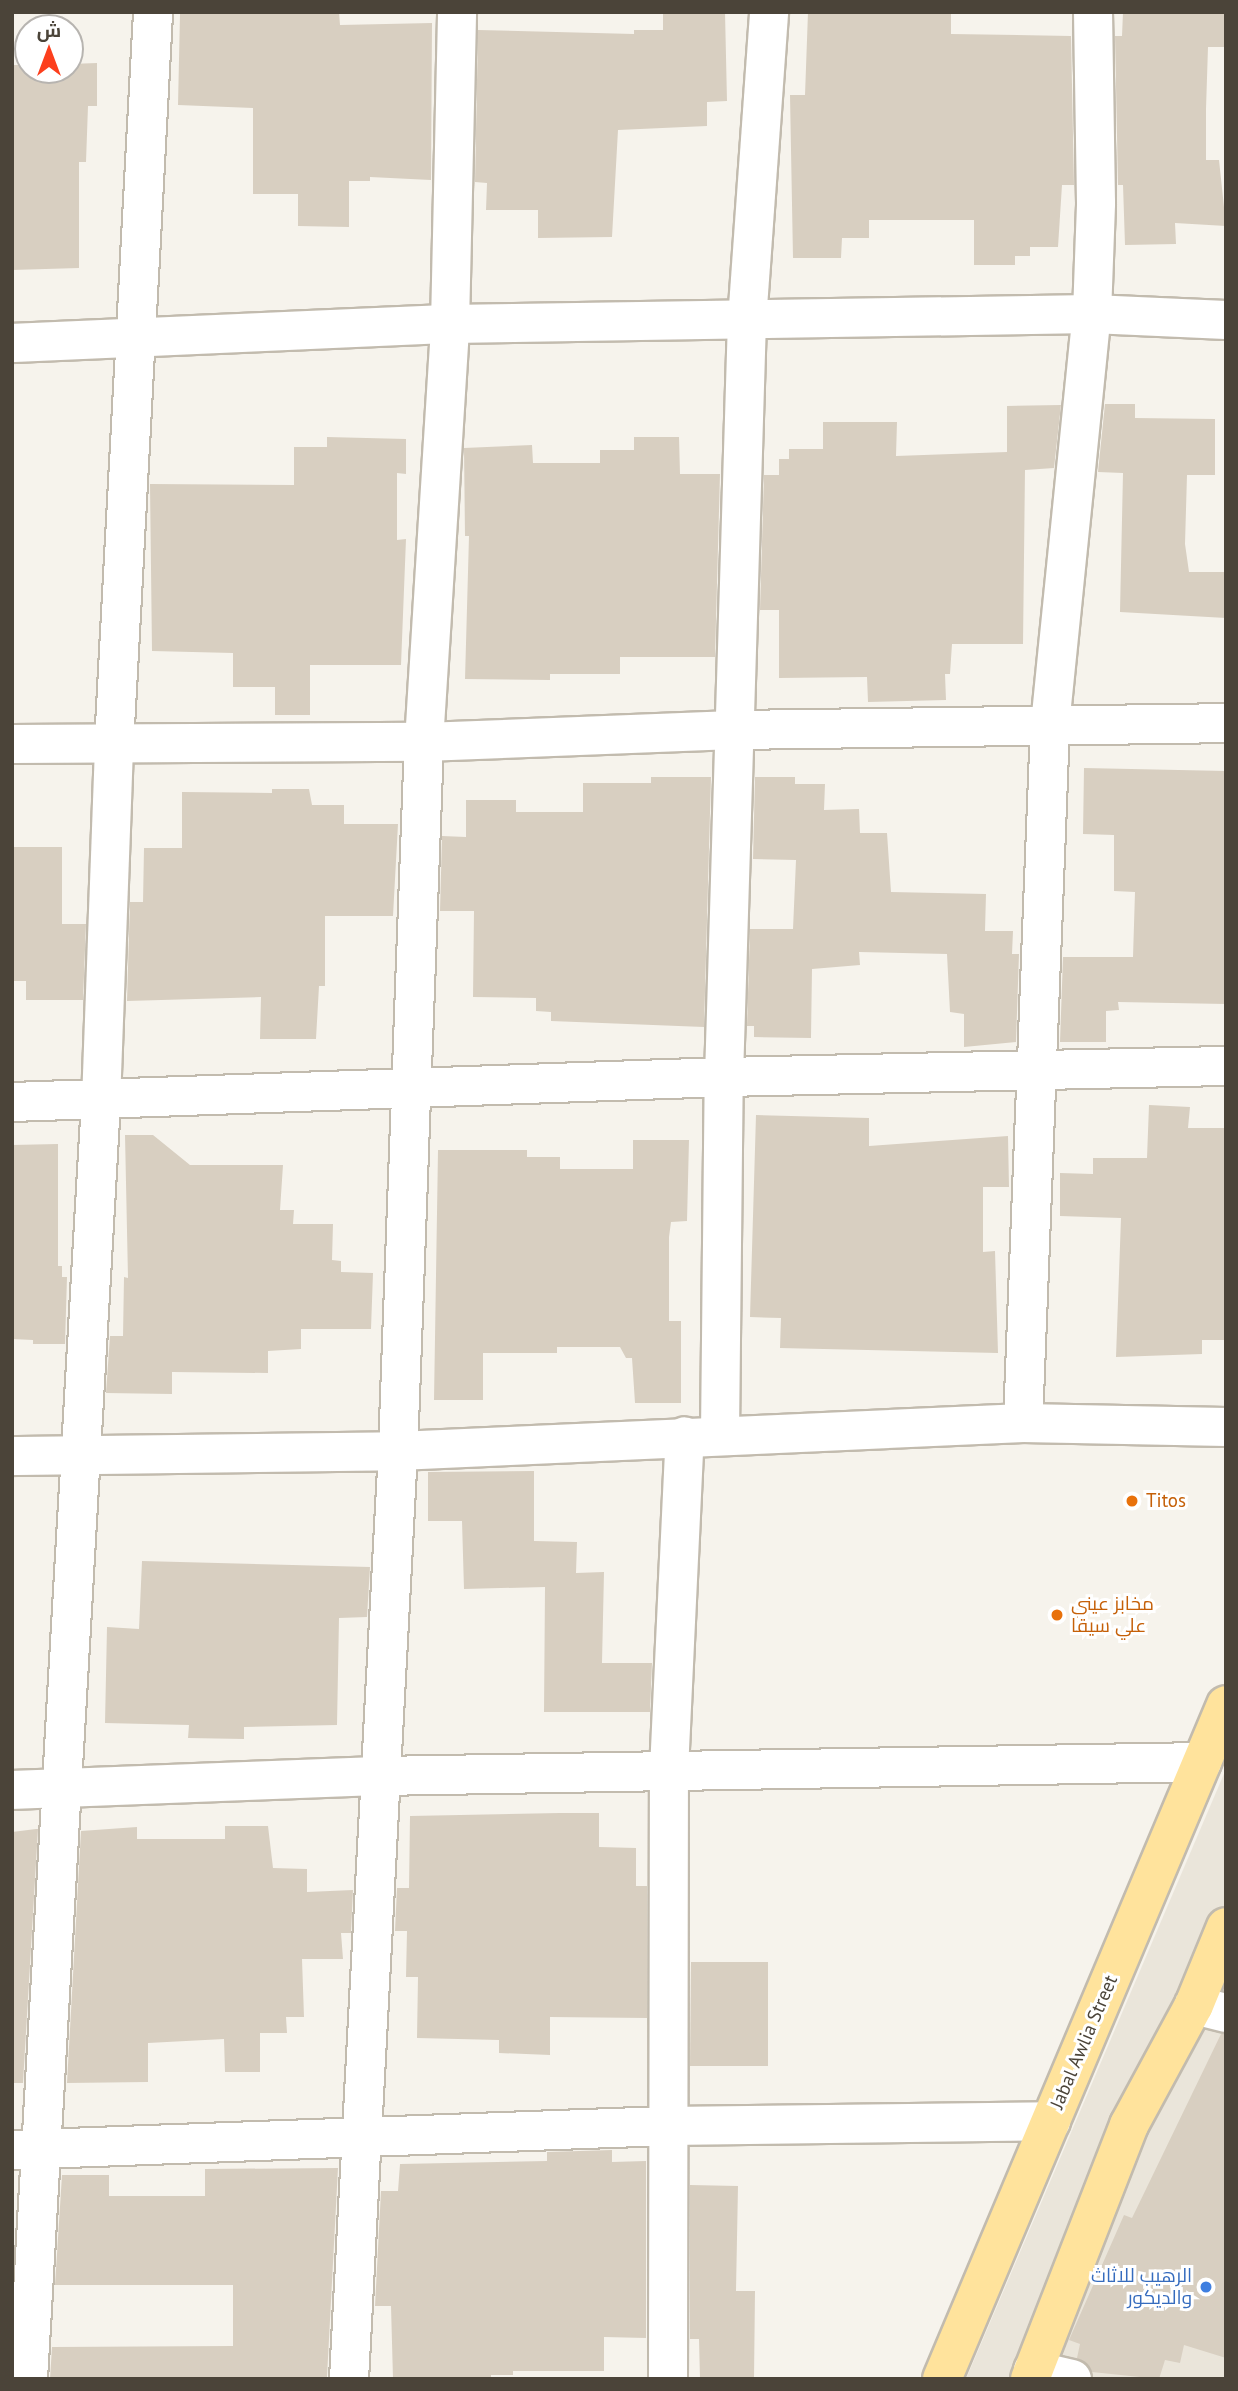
<!DOCTYPE html>
<html>
<head>
<meta charset="utf-8">
<style>
	body { margin:0 }
	#map { position:relative; width:1238px; height:2391px; overflow:hidden; background:#f6f3ec; font-family:"PT Sans",Cairo,sans-serif }
	div>[style] { position:absolute }
	.residential>* { inset:0; background:#eae5da }
	.building>* { inset:0; background:#d8cfc1 }
	.roads { filter:drop-shadow(2px 0 #c2bbae) drop-shadow(-2px 0 #c2bbae) drop-shadow(0 2px #c2bbae) drop-shadow(0 -2px #c2bbae) }
	.street>* { height:38px; margin:-19px; padding:0 19px; transform-origin:19px; border-radius:19px; background:#fff }
	.primary>* { height:38px; margin:-19px; padding:0 19px; transform-origin:19px; border-radius:19px; background:#ffe39c }
	.dots>* { width:19px; height:19px; translate:-50% -50%; box-sizing:border-box; border:4px solid #fff; border-radius:50% }
	span { translate:-50% -50%; white-space:nowrap; text-align:center; line-height:1.15; -webkit-text-stroke:6px #fff; paint-order:stroke }
	.food-label { font-size:19px; color:#c56008 }
	.left { translate:0 -50%; text-align:left }
	.street-label { font-size:19px; color:#4b4439 }
	.shop-label { font-size:19px; color:#366cbe }
	.right { translate:-100% -50%; text-align:right }
	.frame { position:absolute; inset:0; border:14px solid #4b4439; pointer-events:none }
	.north { position:absolute; left:14px; top:14px; width:70px; height:70px; box-sizing:border-box; background:#fff; border:2px solid #b7b4b0; border-radius:50%; rotate:0deg; font-size:19px; font-weight:700; line-height:28px; text-align:center; color:#4b4439 }
	.north::after { content:''; display:block; margin:auto; width:24px; height:32px; background:#fc3f1d; clip-path:polygon(50% 0,100% 100%,50% 72%,0 100%) }
</style>
</head>
<body>
<div id="map">
	<div class="residential">
		<i style="clip-path:polygon(1226px 1769px,1226px 2379px,966px 2379px)"></i>
	</div>
	<div class="building">
		<i style="clip-path:polygon(339px 12px,340px 25px,432px 23px,431px 180px,370px 177px,370px 181px,349px 181px,349px 227px,298px 226px,298px 194px,253px 194px,253px 108px,178px 105px,180px 14px)"></i>
		<i style="clip-path:polygon(663px 12px,725px 12px,727px 101px,707px 102px,707px 126px,618px 130px,612px 237px,538px 238px,538px 210px,486px 210px,487px 183px,475px 182px,478px 30px,634px 34px,634px 30px,663px 30px)"></i>
		<i style="clip-path:polygon(808px 12px,951px 12px,951px 34px,1071px 36px,1074px 185px,1062px 185px,1058px 247px,1030px 247px,1030px 256px,1015px 256px,1015px 265px,974px 265px,974px 220px,869px 220px,869px 238px,842px 238px,841px 258px,793px 258px,790px 95px,805px 95px)"></i>
		<i style="clip-path:polygon(1123px 12px,1226px 12px,1226px 47px,1208px 47px,1206px 109px,1206px 160px,1219px 160px,1226px 226px,1175px 223px,1176px 244px,1125px 245px,1123px 185px,1118px 185px,1115px 36px,1122px 36px)"></i>
		<i style="clip-path:polygon(97px 63px,97px 106px,88px 106px,86px 162px,79px 162px,79px 268px,12px 270px,12px 65px,28px 65px,28px 70px,70px 70px,70px 64px)"></i>
		<i style="clip-path:polygon(1105px 404px,1135px 404px,1135px 418px,1215px 419px,1215px 475px,1187px 475px,1185px 544px,1189px 572px,1226px 572px,1226px 618px,1120px 612px,1123px 473px,1098px 472px)"></i>
		<i style="clip-path:polygon(1061px 405px,1054px 468px,1025px 470px,1023px 644px,952px 644px,950px 674px,945px 674px,946px 700px,868px 702px,867px 677px,779px 678px,779px 610px,760px 610px,764px 475px,779px 475px,779px 459px,789px 459px,789px 449px,823px 449px,823px 422px,897px 422px,896px 456px,1007px 452px,1007px 406px)"></i>
		<i style="clip-path:polygon(327px 437px,406px 439px,406px 474px,397px 473px,397px 540px,406px 539px,401px 665px,310px 665px,310px 715px,275px 715px,275px 687px,233px 687px,233px 653px,152px 651px,150px 484px,294px 485px,294px 447px,327px 447px)"></i>
		<i style="clip-path:polygon(634px 437px,679px 437px,680px 474px,720px 474px,715px 657px,620px 657px,620px 674px,550px 674px,550px 680px,465px 679px,469px 536px,465px 536px,464px 448px,532px 445px,533px 463px,600px 463px,600px 450px,634px 450px)"></i>
		<i style="clip-path:polygon(1084px 768px,1226px 771px,1226px 1004px,1118px 1002px,1119px 1010px,1106px 1011px,1106px 1042px,1060px 1042px,1063px 957px,1133px 957px,1135px 892px,1114px 891px,1114px 835px,1083px 834px)"></i>
		<i style="clip-path:polygon(651px 777px,711px 777px,704px 1027px,551px 1021px,551px 1012px,536px 1011px,536px 998px,473px 997px,474px 911px,440px 911px,442px 836px,466px 837px,466px 800px,516px 800px,516px 812px,583px 812px,583px 783px,651px 783px)"></i>
		<i style="clip-path:polygon(755px 777px,795px 777px,795px 784px,825px 784px,824px 810px,859px 809px,860px 833px,887px 833px,891px 892px,986px 894px,985px 931px,1013px 931px,1012px 954px,1019px 954px,1016px 1042px,964px 1047px,964px 1014px,950px 1012px,947px 954px,859px 952px,860px 965px,812px 969px,811px 1038px,754px 1037px,754px 1026px,747px 1026px,750px 929px,793px 929px,796px 860px,753px 859px)"></i>
		<i style="clip-path:polygon(272px 789px,309px 789px,312px 805px,344px 805px,344px 824px,398px 824px,393px 916px,325px 916px,325px 986px,319px 986px,316px 1039px,260px 1039px,261px 997px,127px 1001px,130px 902px,143px 902px,144px 848px,182px 848px,182px 792px,272px 793px)"></i>
		<i style="clip-path:polygon(12px 847px,62px 847px,62px 924px,86px 924px,83px 1000px,26px 1000px,26px 981px,12px 981px)"></i>
		<i style="clip-path:polygon(1149px 1105px,1190px 1107px,1188px 1128px,1226px 1128px,1226px 1340px,1202px 1340px,1202px 1354px,1116px 1357px,1121px 1218px,1060px 1216px,1060px 1173px,1093px 1174px,1093px 1158px,1147px 1158px)"></i>
		<i style="clip-path:polygon(756px 1115px,869px 1118px,869px 1146px,1008px 1136px,1009px 1187px,983px 1187px,983px 1252px,995px 1251px,998px 1353px,780px 1348px,781px 1318px,750px 1317px)"></i>
		<i style="clip-path:polygon(125px 1135px,153px 1135px,190px 1165px,283px 1165px,280px 1210px,294px 1210px,293px 1224px,333px 1224px,332px 1260px,341px 1261px,341px 1272px,373px 1273px,371px 1329px,301px 1329px,301px 1349px,268px 1351px,268px 1373px,172px 1372px,172px 1394px,106px 1393px,110px 1336px,123px 1336px,124px 1277px,128px 1278px)"></i>
		<i style="clip-path:polygon(633px 1140px,689px 1140px,687px 1221px,671px 1222px,669px 1237px,669px 1321px,681px 1321px,681px 1403px,635px 1403px,632px 1358px,626px 1358px,620px 1347px,557px 1347px,557px 1353px,483px 1353px,483px 1400px,434px 1400px,438px 1150px,527px 1150px,527px 1157px,560px 1157px,560px 1169px,633px 1169px)"></i>
		<i style="clip-path:polygon(58px 1144px,58px 1266px,62px 1266px,62px 1277px,67px 1277px,65px 1344px,33px 1344px,33px 1340px,12px 1339px,12px 1145px)"></i>
		<i style="clip-path:polygon(534px 1471px,534px 1541px,577px 1542px,576px 1573px,604px 1572px,602px 1663px,652px 1663px,650px 1712px,544px 1712px,545px 1587px,464px 1589px,462px 1521px,428px 1521px,428px 1472px)"></i>
		<i style="clip-path:polygon(142px 1561px,370px 1567px,367px 1617px,339px 1618px,337px 1725px,244px 1727px,244px 1739px,188px 1738px,189px 1725px,105px 1723px,107px 1627px,139px 1629px)"></i>
		<i style="clip-path:polygon(560px 1813px,599px 1813px,599px 1847px,636px 1848px,636px 1886px,647px 1886px,647px 2018px,550px 2017px,550px 2055px,499px 2053px,499px 2040px,417px 2038px,418px 1977px,406px 1977px,407px 1931px,395px 1931px,397px 1888px,409px 1888px,410px 1816px)"></i>
		<i style="clip-path:polygon(225px 1826px,268px 1826px,273px 1868px,307px 1869px,307px 1892px,353px 1890px,351px 1933px,341px 1933px,343px 1959px,302px 1959px,304px 2017px,286px 2017px,287px 2033px,260px 2033px,260px 2072px,225px 2072px,224px 2039px,148px 2043px,148px 2082px,67px 2083px,81px 1831px,137px 1827px,137px 1839px,225px 1839px)"></i>
		<i style="clip-path:polygon(36px 1829px,38px 1829px,23px 2083px,12px 2083px,12px 1832px)"></i>
		<i style="clip-path:polygon(691px 1962px,768px 1962px,768px 2066px,690px 2066px)"></i>
		<i style="clip-path:polygon(1221px 2034px,1226px 2034px,1226px 2358px,1184px 2345px,1180px 2363px,1165px 2360px,1159px 2379px,1092px 2372px,1077px 2358px,1080px 2344px,1069px 2340px,1124px 2215px,1132px 2218px)"></i>
		<i style="clip-path:polygon(612px 2150px,612px 2162px,646px 2161px,646px 2338px,604px 2337px,604px 2371px,513px 2371px,513px 2375px,491px 2375px,491px 2379px,393px 2379px,391px 2306px,375px 2306px,381px 2191px,398px 2191px,400px 2164px,547px 2161px,547px 2152px)"></i>
		<i style="clip-path:polygon(338px 2168px,327px 2377px,50px 2379px,52px 2347px,233px 2346px,233px 2285px,55px 2285px,62px 2175px,109px 2175px,109px 2196px,205px 2196px,205px 2169px)"></i>
		<i style="clip-path:polygon(690px 2185px,738px 2186px,736px 2291px,755px 2291px,754px 2379px,700px 2379px,699px 2339px,690px 2339px)"></i>
	</div>
	<div class="roads">
		<div class="street">
			<i style="left:12px;top:343px;width:438px;rotate:-2.5deg"></i>
			<i style="left:450px;top:324px;width:642px;rotate:-0.89deg"></i>
			<i style="left:1092px;top:314px;width:134px;rotate:2.6deg"></i>
			<i style="left:12px;top:744px;width:412px;rotate:-0.3deg"></i>
			<i style="left:424px;top:742px;width:310px;rotate:-2.2deg"></i>
			<i style="left:734px;top:730px;width:492px;rotate:-0.8deg"></i>
			<i style="left:12px;top:1102px;width:712px;rotate:-2.01deg"></i>
			<i style="left:724px;top:1077px;width:502px;rotate:-1.26deg"></i>
			<i style="left:1023px;top:1423px;width:699px;rotate:-87.78deg"></i>
			<i style="left:1050px;top:725px;width:413px;rotate:-84.2deg"></i>
			<i style="left:1092px;top:314px;width:111px;rotate:-87.9deg"></i>
			<i style="left:1096px;top:203px;width:191px;rotate:-90.9deg"></i>
			<i style="left:720px;top:1435px;width:358px;rotate:-89.4deg"></i>
			<i style="left:724px;top:1077px;width:756px;rotate:-88.26deg"></i>
			<i style="left:747px;top:321px;width:310px;rotate:-85.9deg"></i>
			<i style="left:12px;top:1456px;width:386px;rotate:-0.7deg"></i>
			<i style="left:398px;top:1451px;width:626px;rotate:-2.57deg"></i>
			<i style="left:1023px;top:1423px;width:203px;rotate:1.1deg"></i>
			<i style="left:12px;top:1790px;width:366px;rotate:-2.2deg"></i>
			<i style="left:378px;top:1776px;width:824px;rotate:-0.97deg"></i>
			<i style="left:1194px;top:2005px;width:33px;rotate:14deg"></i>
			<i style="left:12px;top:2150px;width:655px;rotate:-2.1deg"></i>
			<i style="left:667px;top:2126px;width:384px;rotate:-0.7deg"></i>
			<i style="left:1033px;top:2370px;width:40px;rotate:13deg"></i>
			<i style="left:28px;top:2379px;width:1279px;rotate:-86.73deg"></i>
			<i style="left:101px;top:1102px;width:357px;rotate:-87.9deg"></i>
			<i style="left:114px;top:745px;width:734px;rotate:-86.95deg"></i>
			<i style="left:349px;top:2379px;width:929px;rotate:-86.98deg"></i>
			<i style="left:398px;top:1451px;width:709px;rotate:-87.9deg"></i>
			<i style="left:424px;top:742px;width:419px;rotate:-86.4deg"></i>
			<i style="left:450px;top:324px;width:312px;rotate:-88.7deg"></i>
			<i style="left:668px;top:2379px;width:609px;rotate:-89.91deg"></i>
			<i style="left:669px;top:1770px;width:334px;rotate:-87.3deg"></i>
		</div>
		<div class="primary">
			<i style="left:942px;top:2379px;width:731px;rotate:-67.15deg"></i>
			<i style="left:1030px;top:2379px;width:273px;rotate:-68.7deg"></i>
			<i style="left:1129px;top:2125px;width:136px;rotate:-61.6deg"></i>
			<i style="left:1194px;top:2005px;width:84px;rotate:-67.7deg"></i>
		</div>
	</div>
	<div class="dots">
		<i style="left:1132px;top:1501px;background:#e8710a"></i>
		<i style="left:1057px;top:1615px;background:#e8710a"></i>
		<i style="left:1206px;top:2287px;background:#3f7fe0"></i>
	</div>
	<div class="food-label">
		<span class="left" style="left:1146px;top:1501px">Titos</span>
		<span class="left" style="left:1071px;top:1615px">مخابز عيني<br>علي سيقا</span>
	</div>
	<div class="street-label">
		<span style="left:1084px;top:2042px;rotate:-67deg">Jabal Awlia Street</span>
	</div>
	<div class="shop-label">
		<span class="right" style="left:1192px;top:2287px">الرهيب للاثاث<br>والديكور</span>
	</div>
	<div class="frame"></div>
	<div class="north">ش</div>
</div>
</body>
</html>
